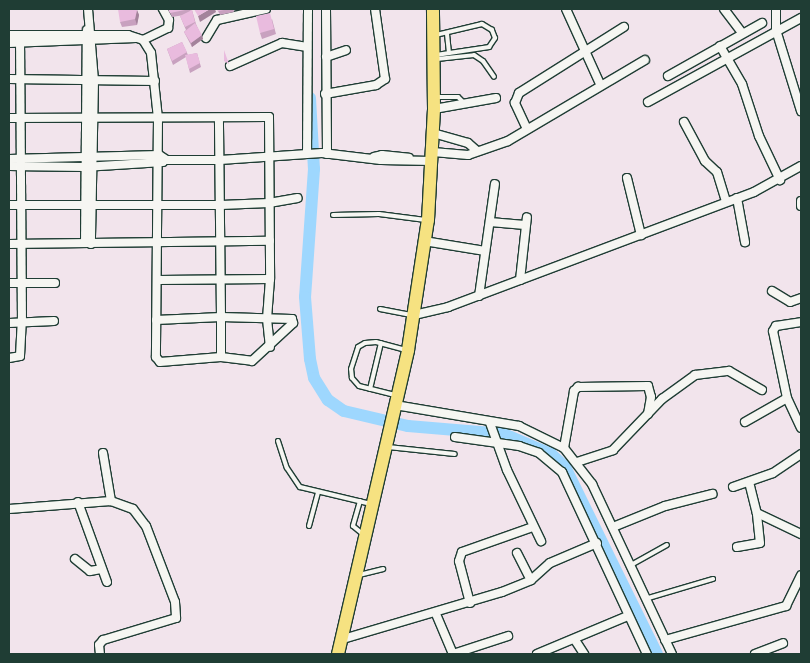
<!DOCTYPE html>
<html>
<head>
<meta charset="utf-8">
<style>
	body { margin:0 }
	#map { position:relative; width:810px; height:663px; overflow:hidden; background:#f2e4ec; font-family:"Architects Daughter",sans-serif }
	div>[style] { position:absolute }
	.river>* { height:12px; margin:-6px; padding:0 6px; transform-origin:6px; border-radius:6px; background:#9ed7fe }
	.roads { filter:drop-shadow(1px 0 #1f3d34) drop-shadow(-1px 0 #1f3d34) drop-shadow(0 1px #1f3d34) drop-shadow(0 -1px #1f3d34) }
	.service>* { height:4px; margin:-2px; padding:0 2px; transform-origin:2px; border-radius:2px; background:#f6f6f2 }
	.minor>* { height:8px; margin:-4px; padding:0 4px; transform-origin:4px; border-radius:4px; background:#f6f6f2 }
	.trunk>* { height:12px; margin:-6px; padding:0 6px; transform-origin:6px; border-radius:6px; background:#f6e281 }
	.wall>* { inset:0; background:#c8a1bf }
	.shaded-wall>* { inset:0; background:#a3839b }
	.building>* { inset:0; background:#e9bbde }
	span { translate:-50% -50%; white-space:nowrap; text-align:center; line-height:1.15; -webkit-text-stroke:5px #f6f6f2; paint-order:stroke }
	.frame { position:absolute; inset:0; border:10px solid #1f3d34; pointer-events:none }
</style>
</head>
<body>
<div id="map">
	<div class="river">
		<i style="left:310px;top:98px;width:71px;rotate:86.8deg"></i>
		<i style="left:314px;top:169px;width:128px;rotate:94deg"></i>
		<i style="left:305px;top:297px;width:62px;rotate:85.4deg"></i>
		<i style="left:310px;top:359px;width:19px;rotate:78deg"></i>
		<i style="left:314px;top:378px;width:26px;rotate:58deg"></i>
		<i style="left:328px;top:400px;width:19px;rotate:35deg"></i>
		<i style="left:344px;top:411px;width:66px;rotate:13.2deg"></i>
		<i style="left:408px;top:426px;width:96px;rotate:4.8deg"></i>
		<i style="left:504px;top:434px;width:51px;rotate:23.1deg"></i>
		<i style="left:551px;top:454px;width:19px;rotate:43deg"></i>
		<i style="left:565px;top:467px;width:208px;rotate:63.8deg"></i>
	</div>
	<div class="roads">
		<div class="service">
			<i style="left:447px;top:34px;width:19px;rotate:84deg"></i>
			<i style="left:436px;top:55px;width:54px;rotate:-8.6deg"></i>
			<i style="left:489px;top:47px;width:11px;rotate:-56deg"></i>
			<i style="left:495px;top:38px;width:9px;rotate:-111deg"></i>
			<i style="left:492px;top:30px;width:12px;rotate:-149deg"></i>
			<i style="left:482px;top:24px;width:47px;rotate:166.6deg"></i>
			<i style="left:437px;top:59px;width:37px;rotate:-6deg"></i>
			<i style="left:474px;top:55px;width:11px;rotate:34deg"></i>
			<i style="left:483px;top:61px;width:19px;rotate:55deg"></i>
			<i style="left:437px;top:97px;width:21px"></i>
			<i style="left:458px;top:97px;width:7px;rotate:45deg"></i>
			<i style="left:333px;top:215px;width:46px;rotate:-1.2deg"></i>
			<i style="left:379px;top:214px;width:47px;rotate:7.3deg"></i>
			<i style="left:380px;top:309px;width:33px;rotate:11deg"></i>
			<i style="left:370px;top:389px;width:47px;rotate:-76.6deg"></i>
			<i style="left:395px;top:395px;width:37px;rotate:-166deg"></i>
			<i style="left:359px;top:386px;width:11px;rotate:-131deg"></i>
			<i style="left:352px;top:378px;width:9px;rotate:-96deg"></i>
			<i style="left:351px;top:369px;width:23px;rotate:-72deg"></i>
			<i style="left:358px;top:347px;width:8px;rotate:-30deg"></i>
			<i style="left:365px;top:343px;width:11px;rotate:-5deg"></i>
			<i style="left:376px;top:342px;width:31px;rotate:15deg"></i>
			<i style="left:278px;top:441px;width:28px;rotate:72deg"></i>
			<i style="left:287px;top:468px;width:23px;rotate:56deg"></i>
			<i style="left:300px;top:487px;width:73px;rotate:13.5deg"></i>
			<i style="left:388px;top:447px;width:67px;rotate:6deg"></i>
			<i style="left:360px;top:501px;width:26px;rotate:106deg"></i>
			<i style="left:353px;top:526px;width:13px;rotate:39deg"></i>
			<i style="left:309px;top:526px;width:35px;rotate:-75deg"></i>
			<i style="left:631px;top:565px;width:41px;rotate:-29.1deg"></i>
			<i style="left:359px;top:575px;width:25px;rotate:-14deg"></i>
			<i style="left:645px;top:599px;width:71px;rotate:-16.4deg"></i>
		</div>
		<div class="minor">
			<i style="left:88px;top:9px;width:72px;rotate:85.2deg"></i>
			<i style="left:94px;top:81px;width:163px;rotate:91.1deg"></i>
			<i style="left:326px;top:9px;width:145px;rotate:89.6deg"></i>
			<i style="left:566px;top:9px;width:82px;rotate:65.6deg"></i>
			<i style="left:724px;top:9px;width:30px;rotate:53deg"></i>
			<i style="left:776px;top:9px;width:21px;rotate:90deg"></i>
			<i style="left:776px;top:30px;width:85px;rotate:72.8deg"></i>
			<i style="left:9px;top:35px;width:119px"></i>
			<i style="left:128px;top:35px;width:16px;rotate:18deg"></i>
			<i style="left:143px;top:40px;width:15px;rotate:58deg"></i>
			<i style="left:151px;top:53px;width:65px;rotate:83.9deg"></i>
			<i style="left:158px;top:118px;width:239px;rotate:90.5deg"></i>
			<i style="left:156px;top:357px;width:6px;rotate:51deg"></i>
			<i style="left:160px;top:362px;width:61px;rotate:-4.7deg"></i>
			<i style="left:221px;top:357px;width:31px;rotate:7deg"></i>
			<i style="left:252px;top:361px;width:56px;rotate:-42.8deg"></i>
			<i style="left:293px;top:323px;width:4px;rotate:-104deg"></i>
			<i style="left:292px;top:319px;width:71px;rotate:-178.4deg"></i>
			<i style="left:221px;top:317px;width:199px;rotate:-90.6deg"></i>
			<i style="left:206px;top:38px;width:21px;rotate:-59deg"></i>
			<i style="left:217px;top:20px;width:50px;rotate:-12.7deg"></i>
			<i style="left:143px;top:40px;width:28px;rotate:-26deg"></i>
			<i style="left:168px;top:28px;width:8px;rotate:-83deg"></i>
			<i style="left:169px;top:20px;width:13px;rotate:-119deg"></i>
			<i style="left:9px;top:43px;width:127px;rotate:-2.3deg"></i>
			<i style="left:720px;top:46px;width:44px;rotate:59.9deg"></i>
			<i style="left:742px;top:84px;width:55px;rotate:71.9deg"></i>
			<i style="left:759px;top:136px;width:49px;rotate:64.5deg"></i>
			<i style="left:326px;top:57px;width:21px;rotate:-19deg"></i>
			<i style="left:230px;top:66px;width:57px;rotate:-23.9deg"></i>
			<i style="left:282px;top:43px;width:24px;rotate:9deg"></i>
			<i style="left:668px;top:76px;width:108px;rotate:-29.4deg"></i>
			<i style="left:9px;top:79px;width:146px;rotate:0.8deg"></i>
			<i style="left:325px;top:94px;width:52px;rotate:-10deg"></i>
			<i style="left:376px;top:85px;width:11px;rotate:-34deg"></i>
			<i style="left:385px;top:79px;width:71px;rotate:-98.1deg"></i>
			<i style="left:648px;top:102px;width:175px;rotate:-28.8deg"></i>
			<i style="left:434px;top:109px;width:63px;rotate:-10.1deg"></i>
			<i style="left:9px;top:118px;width:260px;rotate:-0.2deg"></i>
			<i style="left:269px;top:117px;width:162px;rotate:89.6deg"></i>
			<i style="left:270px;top:279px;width:40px;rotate:94.3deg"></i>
			<i style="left:267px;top:319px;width:28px;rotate:84deg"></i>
			<i style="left:684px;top:122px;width:44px;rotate:61.7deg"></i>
			<i style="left:705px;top:161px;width:16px;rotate:43deg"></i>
			<i style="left:717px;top:172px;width:30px;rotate:73deg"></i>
			<i style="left:527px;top:129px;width:29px;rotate:-115deg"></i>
			<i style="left:515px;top:103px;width:11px;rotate:-68deg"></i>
			<i style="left:519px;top:93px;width:124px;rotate:-32.2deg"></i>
			<i style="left:433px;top:133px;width:36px;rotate:16deg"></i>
			<i style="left:468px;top:143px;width:11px;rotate:41deg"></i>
			<i style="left:433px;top:152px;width:35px;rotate:5deg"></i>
			<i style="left:468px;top:155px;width:42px;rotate:-19.3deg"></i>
			<i style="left:508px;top:141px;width:159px;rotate:-30.6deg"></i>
			<i style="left:307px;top:153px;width:144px;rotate:-89.6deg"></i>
			<i style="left:374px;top:157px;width:8px;rotate:-14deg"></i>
			<i style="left:382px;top:155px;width:27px;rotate:6deg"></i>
			<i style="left:9px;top:159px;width:150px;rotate:-1.5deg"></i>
			<i style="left:159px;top:155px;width:9px;rotate:32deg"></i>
			<i style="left:167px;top:160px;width:53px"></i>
			<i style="left:220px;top:160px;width:102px;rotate:-3.9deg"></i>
			<i style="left:322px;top:153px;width:59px;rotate:6.8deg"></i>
			<i style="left:381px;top:160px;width:51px;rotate:1.1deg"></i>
			<i style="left:9px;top:166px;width:75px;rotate:0.8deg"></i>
			<i style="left:84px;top:167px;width:79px;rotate:-3.6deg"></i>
			<i style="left:627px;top:178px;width:59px;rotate:76.2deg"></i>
			<i style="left:737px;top:198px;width:45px;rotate:79.7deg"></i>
			<i style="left:801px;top:201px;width:5px;rotate:90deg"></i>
			<i style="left:9px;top:205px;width:212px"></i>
			<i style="left:221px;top:205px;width:48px;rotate:-2.4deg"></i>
			<i style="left:269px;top:203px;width:29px;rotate:-10deg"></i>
			<i style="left:490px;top:222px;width:35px;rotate:5deg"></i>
			<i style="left:424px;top:241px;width:62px;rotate:9.3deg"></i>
			<i style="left:85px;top:243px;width:213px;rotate:-89.5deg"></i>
			<i style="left:9px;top:244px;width:261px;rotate:-0.7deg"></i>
			<i style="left:158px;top:280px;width:112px;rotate:-0.5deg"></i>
			<i style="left:520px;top:280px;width:63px;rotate:-83.7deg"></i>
			<i style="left:9px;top:283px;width:46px"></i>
			<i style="left:772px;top:291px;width:21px;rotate:31deg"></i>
			<i style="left:790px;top:302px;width:12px;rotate:-20deg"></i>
			<i style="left:479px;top:296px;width:113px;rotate:-81.9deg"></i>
			<i style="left:414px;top:315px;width:35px;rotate:-13deg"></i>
			<i style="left:448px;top:307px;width:327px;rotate:-20.6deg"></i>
			<i style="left:754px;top:192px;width:54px;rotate:-29deg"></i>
			<i style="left:156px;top:320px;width:65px;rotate:-2.6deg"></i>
			<i style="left:221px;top:317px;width:40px;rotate:90deg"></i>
			<i style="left:9px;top:323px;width:45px;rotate:-2.5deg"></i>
			<i style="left:9px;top:358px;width:11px;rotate:-10deg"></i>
			<i style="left:20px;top:356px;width:33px;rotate:-87deg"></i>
			<i style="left:22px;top:323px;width:288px;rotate:-90.4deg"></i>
			<i style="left:787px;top:398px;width:33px;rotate:65deg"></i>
			<i style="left:395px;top:405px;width:126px;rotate:9.6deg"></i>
			<i style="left:519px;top:426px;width:50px;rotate:26.1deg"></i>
			<i style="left:564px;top:448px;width:46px;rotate:52.1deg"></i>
			<i style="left:592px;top:484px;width:188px;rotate:64.8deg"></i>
			<i style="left:745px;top:422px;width:48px;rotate:-29.7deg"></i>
			<i style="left:787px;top:398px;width:68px;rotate:-101.8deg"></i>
			<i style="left:773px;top:331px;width:6px;rotate:-59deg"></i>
			<i style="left:776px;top:326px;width:25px;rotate:-9deg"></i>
			<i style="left:490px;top:423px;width:50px;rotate:70.1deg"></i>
			<i style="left:507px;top:470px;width:79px;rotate:64.4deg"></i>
			<i style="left:455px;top:437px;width:65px;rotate:8deg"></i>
			<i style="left:519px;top:446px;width:21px;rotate:19deg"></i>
			<i style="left:539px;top:453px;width:30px;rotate:40deg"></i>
			<i style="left:562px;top:472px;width:201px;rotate:65deg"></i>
			<i style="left:564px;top:448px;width:58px;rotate:-80deg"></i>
			<i style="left:574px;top:391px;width:6px;rotate:-45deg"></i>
			<i style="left:578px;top:387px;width:70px;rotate:-0.8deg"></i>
			<i style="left:648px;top:386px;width:11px;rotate:75deg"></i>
			<i style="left:651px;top:397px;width:17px;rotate:100deg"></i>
			<i style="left:103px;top:453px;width:49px;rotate:80.5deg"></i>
			<i style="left:577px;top:462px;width:38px;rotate:-18deg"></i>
			<i style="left:613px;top:450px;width:71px;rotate:-46.1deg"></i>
			<i style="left:662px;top:399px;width:41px;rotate:-36deg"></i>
			<i style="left:695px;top:375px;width:34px;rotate:-7deg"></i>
			<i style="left:729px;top:371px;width:38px;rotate:30deg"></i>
			<i style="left:749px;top:482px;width:32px;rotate:76deg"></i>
			<i style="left:757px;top:513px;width:49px;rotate:25.5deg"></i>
			<i style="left:733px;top:487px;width:42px;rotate:-19.3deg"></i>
			<i style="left:773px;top:473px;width:34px;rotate:-34deg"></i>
			<i style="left:78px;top:502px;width:85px;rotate:70.1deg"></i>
			<i style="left:9px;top:509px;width:102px;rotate:-4.5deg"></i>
			<i style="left:111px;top:501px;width:23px;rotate:20deg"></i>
			<i style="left:133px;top:509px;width:21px;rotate:53deg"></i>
			<i style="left:146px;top:526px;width:81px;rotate:69.1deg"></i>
			<i style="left:175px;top:602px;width:16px;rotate:86deg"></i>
			<i style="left:176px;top:618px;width:76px;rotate:163.2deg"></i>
			<i style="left:103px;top:640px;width:6px;rotate:129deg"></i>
			<i style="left:99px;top:645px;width:9px;rotate:84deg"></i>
			<i style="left:613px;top:527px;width:56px;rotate:-22deg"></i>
			<i style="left:665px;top:506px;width:49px;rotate:-14.3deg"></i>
			<i style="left:737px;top:547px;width:23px;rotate:-10deg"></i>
			<i style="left:760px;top:543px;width:30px;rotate:-96deg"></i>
			<i style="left:517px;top:553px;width:30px;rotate:63deg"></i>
			<i style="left:75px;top:559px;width:19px;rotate:39deg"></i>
			<i style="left:90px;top:571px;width:11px;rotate:-10deg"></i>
			<i style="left:470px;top:603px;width:43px;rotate:-104.7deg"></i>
			<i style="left:459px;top:561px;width:9px;rotate:-72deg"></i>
			<i style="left:462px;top:552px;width:75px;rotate:-19.4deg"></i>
			<i style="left:436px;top:614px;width:43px;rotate:67deg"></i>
			<i style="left:343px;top:639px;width:166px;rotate:-16.5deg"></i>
			<i style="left:502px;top:592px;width:31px;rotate:-22deg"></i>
			<i style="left:531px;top:580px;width:25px;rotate:-42deg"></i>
			<i style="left:550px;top:563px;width:51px;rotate:-23.1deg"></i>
			<i style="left:575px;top:640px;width:17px;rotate:57deg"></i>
			<i style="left:665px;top:640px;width:126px;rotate:-15.7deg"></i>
			<i style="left:786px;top:606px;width:34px;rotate:-64deg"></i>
			<i style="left:453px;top:654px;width:58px;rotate:-18.1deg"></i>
			<i style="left:537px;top:654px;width:99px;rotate:-22.7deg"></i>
			<i style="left:755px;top:654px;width:30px;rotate:-21deg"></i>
		</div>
		<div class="trunk">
			<i style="left:338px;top:654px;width:312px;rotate:-77deg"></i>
			<i style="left:408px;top:350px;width:132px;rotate:-81.3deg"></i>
			<i style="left:428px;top:220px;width:111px;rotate:-86.9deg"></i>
			<i style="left:434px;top:109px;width:100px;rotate:-90.6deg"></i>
		</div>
	</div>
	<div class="wall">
		<i style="clip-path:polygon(168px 9px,190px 9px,191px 11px,192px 10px,196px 24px,203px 39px,192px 47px,184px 32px,186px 30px,180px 16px,184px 15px,172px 17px)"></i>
		<i style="clip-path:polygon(217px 9px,233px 9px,234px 12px,220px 15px)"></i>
		<i style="clip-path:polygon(137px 10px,139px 15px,137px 25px,122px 27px,120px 22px)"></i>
		<i style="clip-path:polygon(272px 19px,276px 34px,262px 39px,260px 33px)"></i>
		<i style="clip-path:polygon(182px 42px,188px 55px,197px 53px,201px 67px,190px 73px,186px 57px,173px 65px,167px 49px)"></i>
	</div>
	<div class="shaded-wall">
		<i style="clip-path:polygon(210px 9px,215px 9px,216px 12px,200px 22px,198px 16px)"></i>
		<i style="clip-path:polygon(137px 10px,139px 15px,137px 25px,135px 19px)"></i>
		<i style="clip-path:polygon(202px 35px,203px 39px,192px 47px,191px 43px)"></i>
	</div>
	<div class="building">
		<i style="clip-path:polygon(118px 9px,137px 10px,135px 19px,120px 22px)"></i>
		<i style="clip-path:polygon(168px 9px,190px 9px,170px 13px)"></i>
		<i style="clip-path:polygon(194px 9px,210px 9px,198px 16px)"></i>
		<i style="clip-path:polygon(217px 9px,230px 9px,218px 11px)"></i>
		<i style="clip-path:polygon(192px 10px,195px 22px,185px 27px,180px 16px)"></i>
		<i style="clip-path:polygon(270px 13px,274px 29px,260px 33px,256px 16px)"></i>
		<i style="clip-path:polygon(195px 23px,202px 35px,191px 43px,184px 32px)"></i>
		<i style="clip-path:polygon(182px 42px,187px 52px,172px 61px,167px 49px)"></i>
		<i style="clip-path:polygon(224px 50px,229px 64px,224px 61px)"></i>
		<i style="clip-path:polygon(197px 53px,200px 63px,189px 69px,185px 55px)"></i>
	</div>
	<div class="frame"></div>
</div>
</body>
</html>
